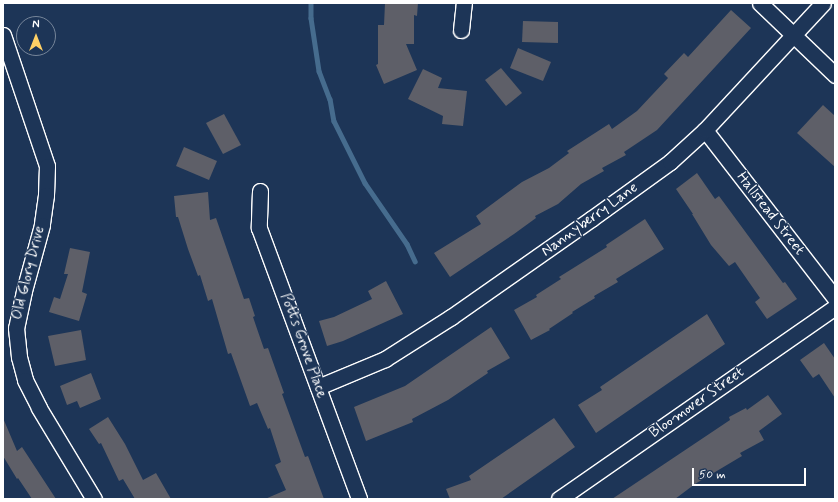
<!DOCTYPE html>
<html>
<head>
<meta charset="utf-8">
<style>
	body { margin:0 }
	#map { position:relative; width:838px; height:502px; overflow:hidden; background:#1d3557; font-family:Mynerve,sans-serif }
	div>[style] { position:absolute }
	.stream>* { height:4.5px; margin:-2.25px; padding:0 2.25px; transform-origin:2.25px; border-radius:2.25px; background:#466c8e }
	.building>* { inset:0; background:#5e5f68 }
	.roads { filter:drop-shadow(1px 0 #fff) drop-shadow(-1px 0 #fff) drop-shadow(0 1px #fff) drop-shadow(0 -1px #fff) }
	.minor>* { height:15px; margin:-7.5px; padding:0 7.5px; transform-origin:7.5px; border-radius:7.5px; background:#1d3557 }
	span { translate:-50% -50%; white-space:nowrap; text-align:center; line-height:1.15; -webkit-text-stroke:3px #1d3557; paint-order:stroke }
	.street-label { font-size:15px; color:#fff }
	.frame { position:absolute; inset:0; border:4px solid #fff; pointer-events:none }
	.north { position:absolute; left:16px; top:16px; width:40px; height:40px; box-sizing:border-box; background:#1d3557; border:1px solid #77869a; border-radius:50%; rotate:0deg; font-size:11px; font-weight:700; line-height:16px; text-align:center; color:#fff }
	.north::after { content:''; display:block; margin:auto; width:14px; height:18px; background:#ffd166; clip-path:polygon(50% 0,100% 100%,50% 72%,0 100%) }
	.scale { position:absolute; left:692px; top:468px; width:114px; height:18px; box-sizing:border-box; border:2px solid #fff; border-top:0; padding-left:5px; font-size:12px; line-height:14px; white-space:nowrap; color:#fff; -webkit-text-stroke:3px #1d3557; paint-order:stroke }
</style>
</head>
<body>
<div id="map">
	<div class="stream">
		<i style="left:311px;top:3px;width:15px;rotate:90deg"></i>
		<i style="left:311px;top:18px;width:54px;rotate:81.4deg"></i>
		<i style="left:319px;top:71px;width:30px;rotate:69deg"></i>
		<i style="left:330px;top:99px;width:22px;rotate:80deg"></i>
		<i style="left:334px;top:121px;width:69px;rotate:63.4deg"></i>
		<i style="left:365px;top:183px;width:74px;rotate:55.5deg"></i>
		<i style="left:407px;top:244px;width:19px;rotate:65deg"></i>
	</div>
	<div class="building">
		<i style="clip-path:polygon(385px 3px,418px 3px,417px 16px,414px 15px,414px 44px,406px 44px,417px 70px,384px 84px,376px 65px,378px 64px,378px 25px,384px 25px)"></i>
		<i style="clip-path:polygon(731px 10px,751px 28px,657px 130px,624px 152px,626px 155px,602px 168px,604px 171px,581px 184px,558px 204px,535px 216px,536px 218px,514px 234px,450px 277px,434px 253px,481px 224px,476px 216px,522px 182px,549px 168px,569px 153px,567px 151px,609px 124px,612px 129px,637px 111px,668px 78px,664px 74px,684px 53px,688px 57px)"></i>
		<i style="clip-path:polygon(523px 21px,558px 22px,558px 43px,522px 42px)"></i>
		<i style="clip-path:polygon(518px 48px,551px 62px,543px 81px,510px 68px)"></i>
		<i style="clip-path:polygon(501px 68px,522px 93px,506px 106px,485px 80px)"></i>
		<i style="clip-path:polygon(423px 69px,442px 78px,438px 88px,467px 91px,463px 126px,442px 124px,443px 116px,408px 99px)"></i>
		<i style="clip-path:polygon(823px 105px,835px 116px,835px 167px,797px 133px)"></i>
		<i style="clip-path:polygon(224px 114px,241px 145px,223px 154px,206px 123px)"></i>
		<i style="clip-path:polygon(184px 147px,217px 161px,209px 180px,176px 166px)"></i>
		<i style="clip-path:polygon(697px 173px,715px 199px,719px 196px,783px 283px,785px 282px,797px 299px,767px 319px,755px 302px,760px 298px,735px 262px,729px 266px,711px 245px,692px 214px,693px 214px,676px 189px)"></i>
		<i style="clip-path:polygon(208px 192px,210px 220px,216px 218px,244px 299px,249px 298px,255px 316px,253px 317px,264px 349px,268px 348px,284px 393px,282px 394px,305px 457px,308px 456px,324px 499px,265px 499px,286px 490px,275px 465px,281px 462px,270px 428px,268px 429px,257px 403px,250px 406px,231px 353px,228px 354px,212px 299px,208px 301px,200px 275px,198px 276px,188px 249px,178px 217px,176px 217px,174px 196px)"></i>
		<i style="clip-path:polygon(645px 219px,664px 249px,616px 279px,618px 282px,594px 296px,595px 298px,572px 312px,573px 313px,549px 329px,550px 330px,531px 340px,514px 310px,537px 297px,536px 295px,561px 279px,559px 277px,607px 247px,606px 245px)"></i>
		<i style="clip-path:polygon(70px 248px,90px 252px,82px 292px,87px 294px,79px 321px,49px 312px,54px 297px,60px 299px,68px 274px,64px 274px)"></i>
		<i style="clip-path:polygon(386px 281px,403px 314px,343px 341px,327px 346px,319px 321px,334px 317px,372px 299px,368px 291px)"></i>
		<i style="clip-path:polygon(707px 314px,725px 344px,596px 433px,578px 405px,602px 390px,600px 387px)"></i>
		<i style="clip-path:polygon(491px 327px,510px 358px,487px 371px,488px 373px,448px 400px,412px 419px,413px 422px,366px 441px,354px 407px,405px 386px)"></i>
		<i style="clip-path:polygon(81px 330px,86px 360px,55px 366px,48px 336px)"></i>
		<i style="clip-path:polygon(824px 343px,835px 359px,835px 398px,819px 374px,813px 378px,800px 360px)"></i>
		<i style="clip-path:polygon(91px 373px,101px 399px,80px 408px,77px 401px,67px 405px,60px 386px)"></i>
		<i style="clip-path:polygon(768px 395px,782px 414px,759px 431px,764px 440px,740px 453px,742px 456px,695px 484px,675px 499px,612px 499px,730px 420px,729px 417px,746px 408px,747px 410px)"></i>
		<i style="clip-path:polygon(108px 417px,125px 444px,143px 480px,156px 473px,171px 499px,135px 499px,123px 479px,119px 481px,101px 443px,99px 444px,89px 429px)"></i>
		<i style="clip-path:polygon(3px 418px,17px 451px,22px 447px,56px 499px,32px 499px,18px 478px,17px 479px,3px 456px)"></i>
		<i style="clip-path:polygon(554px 418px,575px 447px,501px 499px,450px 499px,446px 489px,471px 480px,469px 476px)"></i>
	</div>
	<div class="roads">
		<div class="minor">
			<i style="left:760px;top:3px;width:104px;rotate:43.8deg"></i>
			<i style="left:461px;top:30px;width:27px;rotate:-84deg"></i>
			<i style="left:3px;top:35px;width:138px;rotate:71.4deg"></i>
			<i style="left:47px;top:166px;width:29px;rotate:92deg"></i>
			<i style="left:46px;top:195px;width:30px;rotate:98deg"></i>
			<i style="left:42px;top:225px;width:68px;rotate:105.3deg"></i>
			<i style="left:24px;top:291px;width:38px;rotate:102deg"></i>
			<i style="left:16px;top:328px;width:29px;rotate:84deg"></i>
			<i style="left:19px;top:357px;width:24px;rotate:75deg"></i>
			<i style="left:25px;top:380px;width:31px;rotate:63deg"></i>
			<i style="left:39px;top:408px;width:106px;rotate:58.9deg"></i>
			<i style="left:705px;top:130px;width:212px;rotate:52.3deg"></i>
			<i style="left:260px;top:191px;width:37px;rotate:92deg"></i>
			<i style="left:259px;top:228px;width:289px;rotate:69.7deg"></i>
			<i style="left:318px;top:387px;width:73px;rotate:-22.7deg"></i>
			<i style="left:385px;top:359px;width:78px;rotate:-32.5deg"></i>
			<i style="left:451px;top:317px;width:171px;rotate:-35deg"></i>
			<i style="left:591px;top:219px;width:97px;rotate:-35.8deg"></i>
			<i style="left:670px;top:162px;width:47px;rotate:-42.4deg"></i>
			<i style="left:705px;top:130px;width:173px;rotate:-47.1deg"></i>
			<i style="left:559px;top:499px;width:336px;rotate:-34.8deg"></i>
		</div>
	</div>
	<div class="street-label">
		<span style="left:770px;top:214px;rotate:52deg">Hallstead Street</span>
		<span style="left:590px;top:220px;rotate:-36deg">Nannyberry Lane</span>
		<span style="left:29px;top:273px;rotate:-76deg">Old Glory Drive</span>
		<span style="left:303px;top:346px;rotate:70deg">Potts Grove Place</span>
		<span style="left:697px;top:403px;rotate:-35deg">Bloomover Street</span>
	</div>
	<div class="frame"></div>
	<div class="north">N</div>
	<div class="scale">50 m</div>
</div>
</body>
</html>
